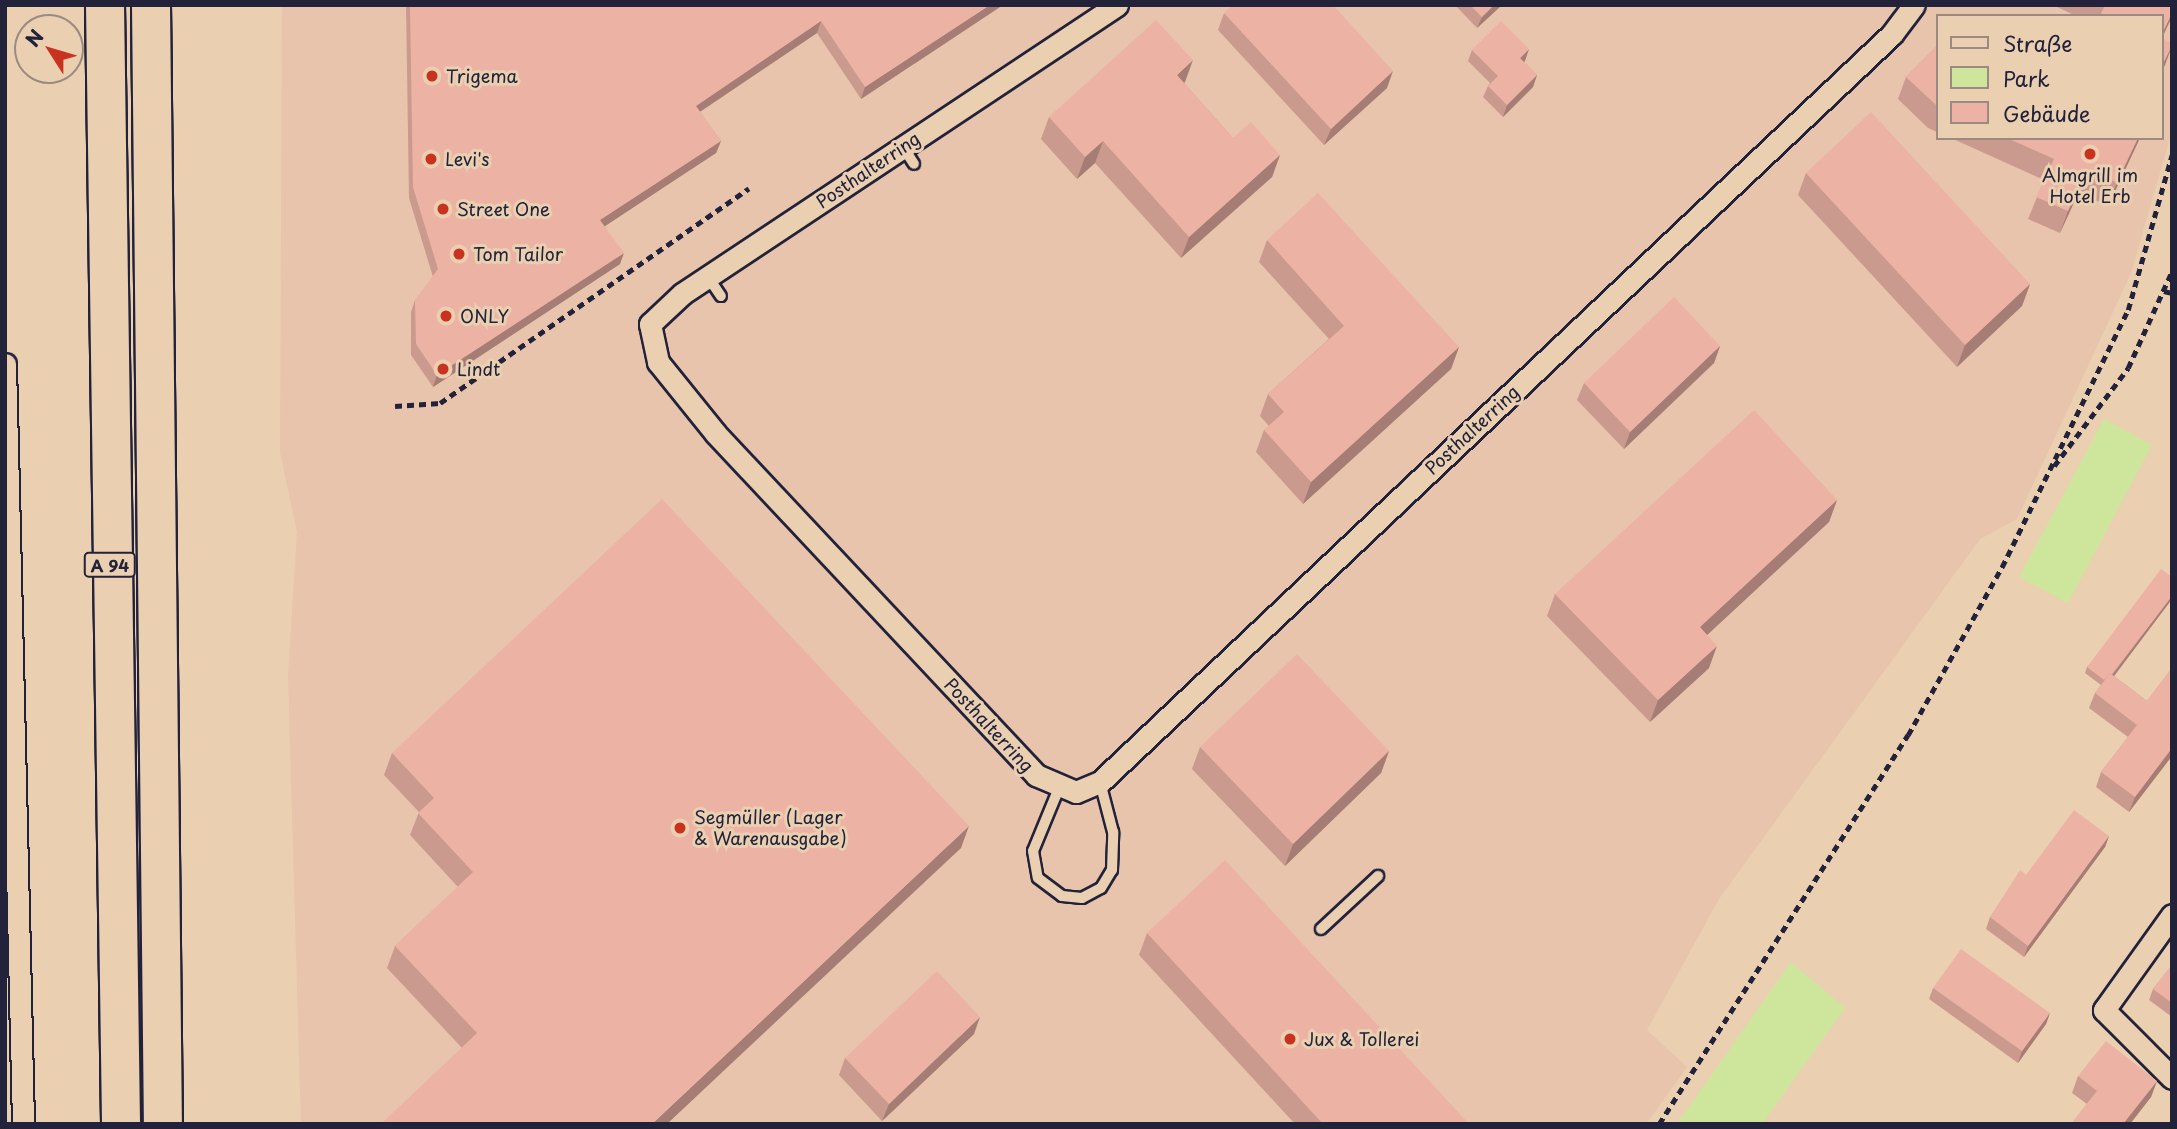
<!DOCTYPE html>
<html>
<head>
<meta charset="utf-8">
<style>
	body { margin:0 }
	#map { position:relative; width:2177px; height:1129px; overflow:hidden; background:#eacfb1; font-family:"Playpen Sans",sans-serif }
	div>[style] { position:absolute }
	.built>* { inset:0; background:#e7c4ab }
	.green>* { inset:0; background:#cde69c }
	.path>* { height:4.5px; margin-top:-2.25px; transform-origin:0; background:repeating-linear-gradient(90deg,#22223b 0 7px,transparent 0 12px) }
	.roads { filter:drop-shadow(2px 0 #22223b) drop-shadow(-2px 0 #22223b) drop-shadow(0 2px #22223b) drop-shadow(0 -2px #22223b) }
	.lane>* { height:10px; margin:-5px; padding:0 5px; transform-origin:5px; border-radius:5px; background:#eacfb1 }
	.street>* { height:21px; margin:-10.5px; padding:0 10.5px; transform-origin:10.5px; border-radius:10.5px; background:#eacfb1 }
	.highway>* { height:38px; margin:-19px; padding:0 19px; transform-origin:19px; border-radius:19px; background:#eacfb1 }
	.wall>* { inset:0; background:#cb9a8e }
	.shaded-wall>* { inset:0; background:#a57d74 }
	.building>* { inset:0; background:#ecb3a5 }
	.dots>* { width:19px; height:19px; translate:-50% -50%; box-sizing:border-box; border:4px solid #eacfb1; border-radius:50% }
	span { translate:-50% -50%; white-space:nowrap; text-align:center; line-height:1.15; -webkit-text-stroke:6px #eacfb1; paint-order:stroke }
	.shield-label span { padding:2px 5px; background:#eacfb1; border:2px solid; border-radius:5px; -webkit-text-stroke-width:0 }
	.shield-label { font-size:16px; color:#22223b; font-weight:700 }
	.poi-label { font-size:18px; color:#22223b }
	.left { translate:0 -50%; text-align:left }
	.street-label { font-size:18px; color:#22223b }
	.frame { position:absolute; inset:0; border:7px solid #22223b; pointer-events:none }
	.legend { position:absolute; left:1936px; top:14px; width:228px; height:126px; box-sizing:border-box; background:#eacfb1; border:2px solid #9a8a82; margin:0; padding:9px 12px; list-style:none; font-size:21px; color:#22223b }
	.legend li { display:flex; align-items:center; gap:14px; height:35px }
	.legend b { width:35px; border:2px solid #9a8a82 }
	.north { position:absolute; left:14px; top:14px; width:70px; height:70px; box-sizing:border-box; background:#eacfb1; border:2px solid #9a8a82; border-radius:50%; rotate:307deg; font-size:19px; font-weight:700; line-height:28px; text-align:center; color:#22223b }
	.north::after { content:''; display:block; margin:auto; width:24px; height:32px; background:#c8321e; clip-path:polygon(50% 0,100% 100%,50% 72%,0 100%) }
</style>
</head>
<body>
<div id="map">
	<div class="built">
		<i style="clip-path:polygon(evenodd,282px 5px,2172px 5px,2172px 131px,2131px 273px,2017px 519px,1980px 539px,1719px 899px,1647px 1030px,1687px 1067px,1646px 1124px,301px 1124px,288px 676px,297px 532px,280px 452px,282px 5px,1937px 16px,2161px 16px,2161px 138px,1937px 138px,1937px 16px)"></i>
	</div>
	<div class="green">
		<i style="clip-path:polygon(2104px 419px,2152px 445px,2068px 603px,2019px 577px)"></i>
		<i style="clip-path:polygon(1791px 962px,1845px 1008px,1762px 1124px,1677px 1124px)"></i>
	</div>
	<div class="path">
		<i style="left:2164px;top:291px;width:8px;rotate:14deg"></i>
		<i style="left:395px;top:406px;width:45px;rotate:-3.8deg"></i>
		<i style="left:440px;top:403px;width:376px;rotate:-34.8deg"></i>
		<i style="left:2054px;top:466px;width:123px;rotate:-52.9deg"></i>
		<i style="left:2128px;top:368px;width:107px;rotate:-65.6deg"></i>
		<i style="left:1659px;top:1124px;width:462px;rotate:-57.4deg"></i>
		<i style="left:1908px;top:735px;width:193px;rotate:-60.8deg"></i>
		<i style="left:2002px;top:567px;width:286px;rotate:-63.9deg"></i>
		<i style="left:2128px;top:310px;width:161px;rotate:-74.2deg"></i>
	</div>
	<div class="roads">
		<div class="lane">
			<i style="left:903px;top:147px;width:20px;rotate:57deg"></i>
			<i style="left:708px;top:277px;width:23px;rotate:56deg"></i>
			<i style="left:1059px;top:788px;width:68px;rotate:112.4deg"></i>
			<i style="left:1033px;top:851px;width:27px;rotate:80deg"></i>
			<i style="left:1038px;top:878px;width:30px;rotate:37deg"></i>
			<i style="left:1062px;top:896px;width:20px;rotate:6deg"></i>
			<i style="left:1082px;top:898px;width:21px;rotate:-28deg"></i>
			<i style="left:1101px;top:888px;width:21px;rotate:-59deg"></i>
			<i style="left:1112px;top:870px;width:38px;rotate:-88deg"></i>
			<i style="left:1113px;top:832px;width:52px;rotate:-104.6deg"></i>
			<i style="left:1321px;top:929px;width:78px;rotate:-42.9deg"></i>
		</div>
		<div class="street">
			<i style="left:1117px;top:5px;width:522px;rotate:146.4deg"></i>
			<i style="left:682px;top:294px;width:44px;rotate:136.8deg"></i>
			<i style="left:650px;top:324px;width:39px;rotate:78deg"></i>
			<i style="left:658px;top:362px;width:92px;rotate:51.1deg"></i>
			<i style="left:716px;top:434px;width:468px;rotate:46.8deg"></i>
			<i style="left:1036px;top:775px;width:43px;rotate:23deg"></i>
			<i style="left:1076px;top:792px;width:26px;rotate:-23deg"></i>
			<i style="left:1100px;top:782px;width:1089px;rotate:-43.36deg"></i>
			<i style="left:1892px;top:34px;width:36px;rotate:-53deg"></i>
			<i style="left:5px;top:364px;width:760px;rotate:88.64deg"></i>
			<i style="left:2172px;top:915px;width:117px;rotate:125.6deg"></i>
			<i style="left:2104px;top:1010px;width:96px;rotate:45deg"></i>
		</div>
		<div class="highway">
			<i style="left:105px;top:5px;width:1119px;rotate:89.18deg"></i>
			<i style="left:151px;top:5px;width:1119px;rotate:89.39deg"></i>
		</div>
	</div>
	<div class="wall">
		<i style="clip-path:polygon(406px 5px,1003px 5px,861px 99px,817px 33px,700px 112px,721px 141px,716px 153px,605px 226px,620px 264px,433px 387px,411px 355px,411px 312px,415px 300px,433px 277px,409px 198px)"></i>
		<i style="clip-path:polygon(1455px 5px,1502px 5px,1477px 28px)"></i>
		<i style="clip-path:polygon(2053px 5px,2172px 5px,2162px 38px,2172px 46px,2161px 73px,2161px 16px,2076px 16px)"></i>
		<i style="clip-path:polygon(1224px 13px,1387px 88px,1324px 145px,1218px 30px)"></i>
		<i style="clip-path:polygon(1937px 46px,1937px 132px,1928px 128px,1898px 99px,1906px 77px)"></i>
		<i style="clip-path:polygon(1472px 50px,1525px 61px,1524px 62px,1537px 75px,1533px 87px,1503px 117px,1483px 97px,1488px 86px,1490px 83px,1468px 61px)"></i>
		<i style="clip-path:polygon(1185px 82px,1184px 83px,1233px 138px,1280px 155px,1272px 177px,1181px 258px,1095px 163px,1077px 179px,1041px 139px,1049px 117px)"></i>
		<i style="clip-path:polygon(1951px 138px,2140px 138px,2109px 204px,2077px 196px,2060px 233px,2028px 219px,2044px 180px)"></i>
		<i style="clip-path:polygon(1806px 173px,2030px 284px,2022px 306px,1957px 367px,1798px 195px)"></i>
		<i style="clip-path:polygon(1267px 240px,1459px 347px,1451px 369px,1303px 504px,1256px 452px,1264px 430px,1269px 426px,1260px 416px,1268px 394px,1329px 339px,1259px 262px)"></i>
		<i style="clip-path:polygon(1720px 346px,1714px 363px,1624px 449px,1577px 400px,1584px 383px)"></i>
		<i style="clip-path:polygon(1837px 500px,1829px 522px,1707px 635px,1709px 668px,1650px 722px,1547px 616px,1555px 594px)"></i>
		<i style="clip-path:polygon(2172px 577px,2172px 599px,2114px 676px,2147px 701px,2172px 668px,2172px 756px,2129px 812px,2096px 787px,2101px 772px,2128px 737px,2089px 708px,2095px 693px,2101px 685px,2085px 673px,2087px 667px)"></i>
		<i style="clip-path:polygon(1200px 747px,1389px 751px,1381px 773px,1285px 866px,1192px 769px)"></i>
		<i style="clip-path:polygon(392px 753px,961px 848px,462px 1048px,387px 968px,395px 946px,458px 887px,410px 835px,419px 812px,384px 775px)"></i>
		<i style="clip-path:polygon(2109px 836px,2105px 847px,2024px 957px,1986px 929px,1990px 917px,2026px 875px)"></i>
		<i style="clip-path:polygon(1147px 933px,1469px 1124px,1295px 1124px,1139px 955px)"></i>
		<i style="clip-path:polygon(2172px 965px,2172px 1017px,2149px 1000px,2153px 989px)"></i>
		<i style="clip-path:polygon(1933px 988px,2050px 1013px,2046px 1024px,2018px 1063px,1929px 999px)"></i>
		<i style="clip-path:polygon(974px 1034px,882px 1121px,839px 1075px,845px 1058px)"></i>
		<i style="clip-path:polygon(2078px 1076px,2157px 1081px,2151px 1097px,2130px 1124px,2072px 1124px,2087px 1104px,2072px 1093px)"></i>
	</div>
	<div class="shaded-wall">
		<i style="clip-path:polygon(990px 5px,1003px 5px,861px 99px,865px 87px)"></i>
		<i style="clip-path:polygon(1494px 5px,1502px 5px,1477px 28px,1482px 17px)"></i>
		<i style="clip-path:polygon(2172px 13px,2172px 17px,2161px 40px,2161px 36px)"></i>
		<i style="clip-path:polygon(821px 21px,817px 33px,692px 117px,696px 106px)"></i>
		<i style="clip-path:polygon(2172px 46px,2165px 65px,2161px 73px,2161px 68px)"></i>
		<i style="clip-path:polygon(1529px 49px,1525px 61px,1516px 70px,1520px 58px)"></i>
		<i style="clip-path:polygon(1193px 60px,1185px 82px,1169px 97px,1177px 75px)"></i>
		<i style="clip-path:polygon(1393px 71px,1387px 88px,1324px 145px,1331px 129px)"></i>
		<i style="clip-path:polygon(1537px 75px,1533px 87px,1503px 117px,1507px 105px)"></i>
		<i style="clip-path:polygon(2138px 138px,2140px 138px,2109px 204px,2117px 182px)"></i>
		<i style="clip-path:polygon(721px 141px,716px 153px,596px 232px,600px 220px)"></i>
		<i style="clip-path:polygon(1103px 141px,1095px 163px,1077px 179px,1085px 157px)"></i>
		<i style="clip-path:polygon(1280px 155px,1272px 177px,1181px 258px,1189px 237px)"></i>
		<i style="clip-path:polygon(2085px 174px,2077px 196px,2060px 233px,2068px 211px)"></i>
		<i style="clip-path:polygon(624px 253px,620px 264px,433px 387px,437px 375px)"></i>
		<i style="clip-path:polygon(2030px 284px,2022px 306px,1957px 367px,1965px 345px)"></i>
		<i style="clip-path:polygon(1720px 346px,1714px 363px,1624px 449px,1630px 432px)"></i>
		<i style="clip-path:polygon(1459px 347px,1451px 369px,1303px 504px,1311px 482px)"></i>
		<i style="clip-path:polygon(1837px 500px,1829px 522px,1692px 649px,1700px 627px)"></i>
		<i style="clip-path:polygon(2172px 596px,2172px 599px,2105px 688px,2107px 682px)"></i>
		<i style="clip-path:polygon(1717px 646px,1709px 668px,1650px 722px,1658px 700px)"></i>
		<i style="clip-path:polygon(2172px 748px,2172px 756px,2129px 812px,2135px 797px)"></i>
		<i style="clip-path:polygon(1389px 751px,1381px 773px,1285px 866px,1293px 844px)"></i>
		<i style="clip-path:polygon(969px 826px,961px 848px,667px 1124px,652px 1124px)"></i>
		<i style="clip-path:polygon(2109px 836px,2105px 847px,2024px 957px,2028px 946px)"></i>
		<i style="clip-path:polygon(2050px 1013px,2046px 1024px,2018px 1063px,2022px 1051px)"></i>
		<i style="clip-path:polygon(980px 1017px,974px 1034px,882px 1121px,889px 1104px)"></i>
		<i style="clip-path:polygon(2157px 1081px,2151px 1097px,2130px 1124px,2123px 1124px)"></i>
	</div>
	<div class="building">
		<i style="clip-path:polygon(410px 5px,990px 5px,865px 87px,821px 21px,696px 106px,721px 141px,600px 220px,624px 253px,437px 375px,416px 344px,415px 300px,438px 269px,413px 187px)"></i>
		<i style="clip-path:polygon(1232px 5px,1333px 5px,1393px 71px,1331px 129px,1224px 13px)"></i>
		<i style="clip-path:polygon(1470px 5px,1494px 5px,1482px 17px)"></i>
		<i style="clip-path:polygon(2105px 5px,2172px 5px,2172px 13px,2161px 36px,2161px 16px,2100px 16px)"></i>
		<i style="clip-path:polygon(1156px 20px,1193px 60px,1177px 75px,1233px 138px,1251px 122px,1280px 155px,1189px 237px,1103px 141px,1085px 157px,1049px 117px)"></i>
		<i style="clip-path:polygon(1501px 21px,1529px 49px,1520px 58px,1537px 75px,1507px 105px,1488px 86px,1498px 76px,1472px 50px)"></i>
		<i style="clip-path:polygon(2161px 38px,2172px 43px,2172px 45px,2161px 68px)"></i>
		<i style="clip-path:polygon(1937px 46px,1937px 106px,1906px 77px)"></i>
		<i style="clip-path:polygon(1871px 112px,2030px 284px,1965px 345px,1806px 173px)"></i>
		<i style="clip-path:polygon(2007px 138px,2138px 138px,2117px 182px,2085px 174px,2068px 211px,2036px 197px,2054px 159px)"></i>
		<i style="clip-path:polygon(1318px 193px,1459px 347px,1311px 482px,1264px 430px,1284px 412px,1268px 394px,1344px 326px,1267px 240px)"></i>
		<i style="clip-path:polygon(1674px 297px,1720px 346px,1630px 432px,1584px 383px)"></i>
		<i style="clip-path:polygon(1754px 410px,1837px 500px,1700px 627px,1717px 646px,1658px 700px,1555px 594px)"></i>
		<i style="clip-path:polygon(662px 499px,969px 826px,652px 1124px,381px 1124px,477px 1033px,395px 946px,473px 872px,418px 813px,434px 798px,392px 753px)"></i>
		<i style="clip-path:polygon(2161px 569px,2172px 577px,2172px 596px,2112px 674px,2110px 673px,2104px 680px,2087px 667px)"></i>
		<i style="clip-path:polygon(1297px 654px,1389px 751px,1293px 844px,1200px 747px)"></i>
		<i style="clip-path:polygon(2172px 668px,2172px 748px,2135px 797px,2101px 772px,2137px 725px,2095px 693px,2110px 673px,2147px 701px)"></i>
		<i style="clip-path:polygon(2074px 810px,2109px 836px,2028px 946px,1990px 917px,2020px 870px,2026px 875px)"></i>
		<i style="clip-path:polygon(1225px 860px,1469px 1124px,1323px 1124px,1147px 933px)"></i>
		<i style="clip-path:polygon(1961px 949px,2050px 1013px,2022px 1051px,1933px 988px)"></i>
		<i style="clip-path:polygon(2172px 965px,2172px 1003px,2153px 989px)"></i>
		<i style="clip-path:polygon(937px 971px,980px 1017px,889px 1104px,845px 1058px)"></i>
		<i style="clip-path:polygon(2106px 1041px,2157px 1081px,2123px 1124px,2077px 1124px,2073px 1121px,2097px 1091px,2078px 1076px)"></i>
	</div>
	<div class="dots">
		<i style="left:432px;top:76px;background:#c8321e"></i>
		<i style="left:2090px;top:154px;background:#c8321e"></i>
		<i style="left:431px;top:159px;background:#c8321e"></i>
		<i style="left:443px;top:209px;background:#c8321e"></i>
		<i style="left:459px;top:254px;background:#c8321e"></i>
		<i style="left:446px;top:316px;background:#c8321e"></i>
		<i style="left:443px;top:369px;background:#c8321e"></i>
		<i style="left:680px;top:828px;background:#c8321e"></i>
		<i style="left:1290px;top:1039px;background:#c8321e"></i>
	</div>
	<div class="shield-label">
		<span style="left:110px;top:565px">A 94</span>
	</div>
	<div class="poi-label">
		<span class="left" style="left:446px;top:76px">Trigema</span>
		<span class="left" style="left:445px;top:159px">Levi's</span>
		<span style="left:2090px;top:186px">Almgrill im<br>Hotel Erb</span>
		<span class="left" style="left:457px;top:209px">Street One</span>
		<span class="left" style="left:473px;top:254px">Tom Tailor</span>
		<span class="left" style="left:460px;top:316px">ONLY</span>
		<span class="left" style="left:457px;top:369px">Lindt</span>
		<span class="left" style="left:694px;top:828px">Segmüller (Lager<br>&amp; Warenausgabe)</span>
		<span class="left" style="left:1304px;top:1039px">Jux &amp; Tollerei</span>
	</div>
	<div class="street-label">
		<span style="left:868px;top:170px;rotate:-34deg">Posthalterring</span>
		<span style="left:1472px;top:430px;rotate:-43deg">Posthalterring</span>
		<span style="left:989px;top:725px;rotate:47deg">Posthalterring</span>
	</div>
	<div class="frame"></div>
	<ul class="legend">
	<li><b style="height:9px;background:#eacfb1"></b>Straße</li>
	<li><b style="height:19px;background:#cde69c"></b>Park</li>
	<li><b style="height:19px;background:#ecb3a5"></b>Gebäude</li>
	</ul>
	<div class="north">N</div>
</div>
</body>
</html>
